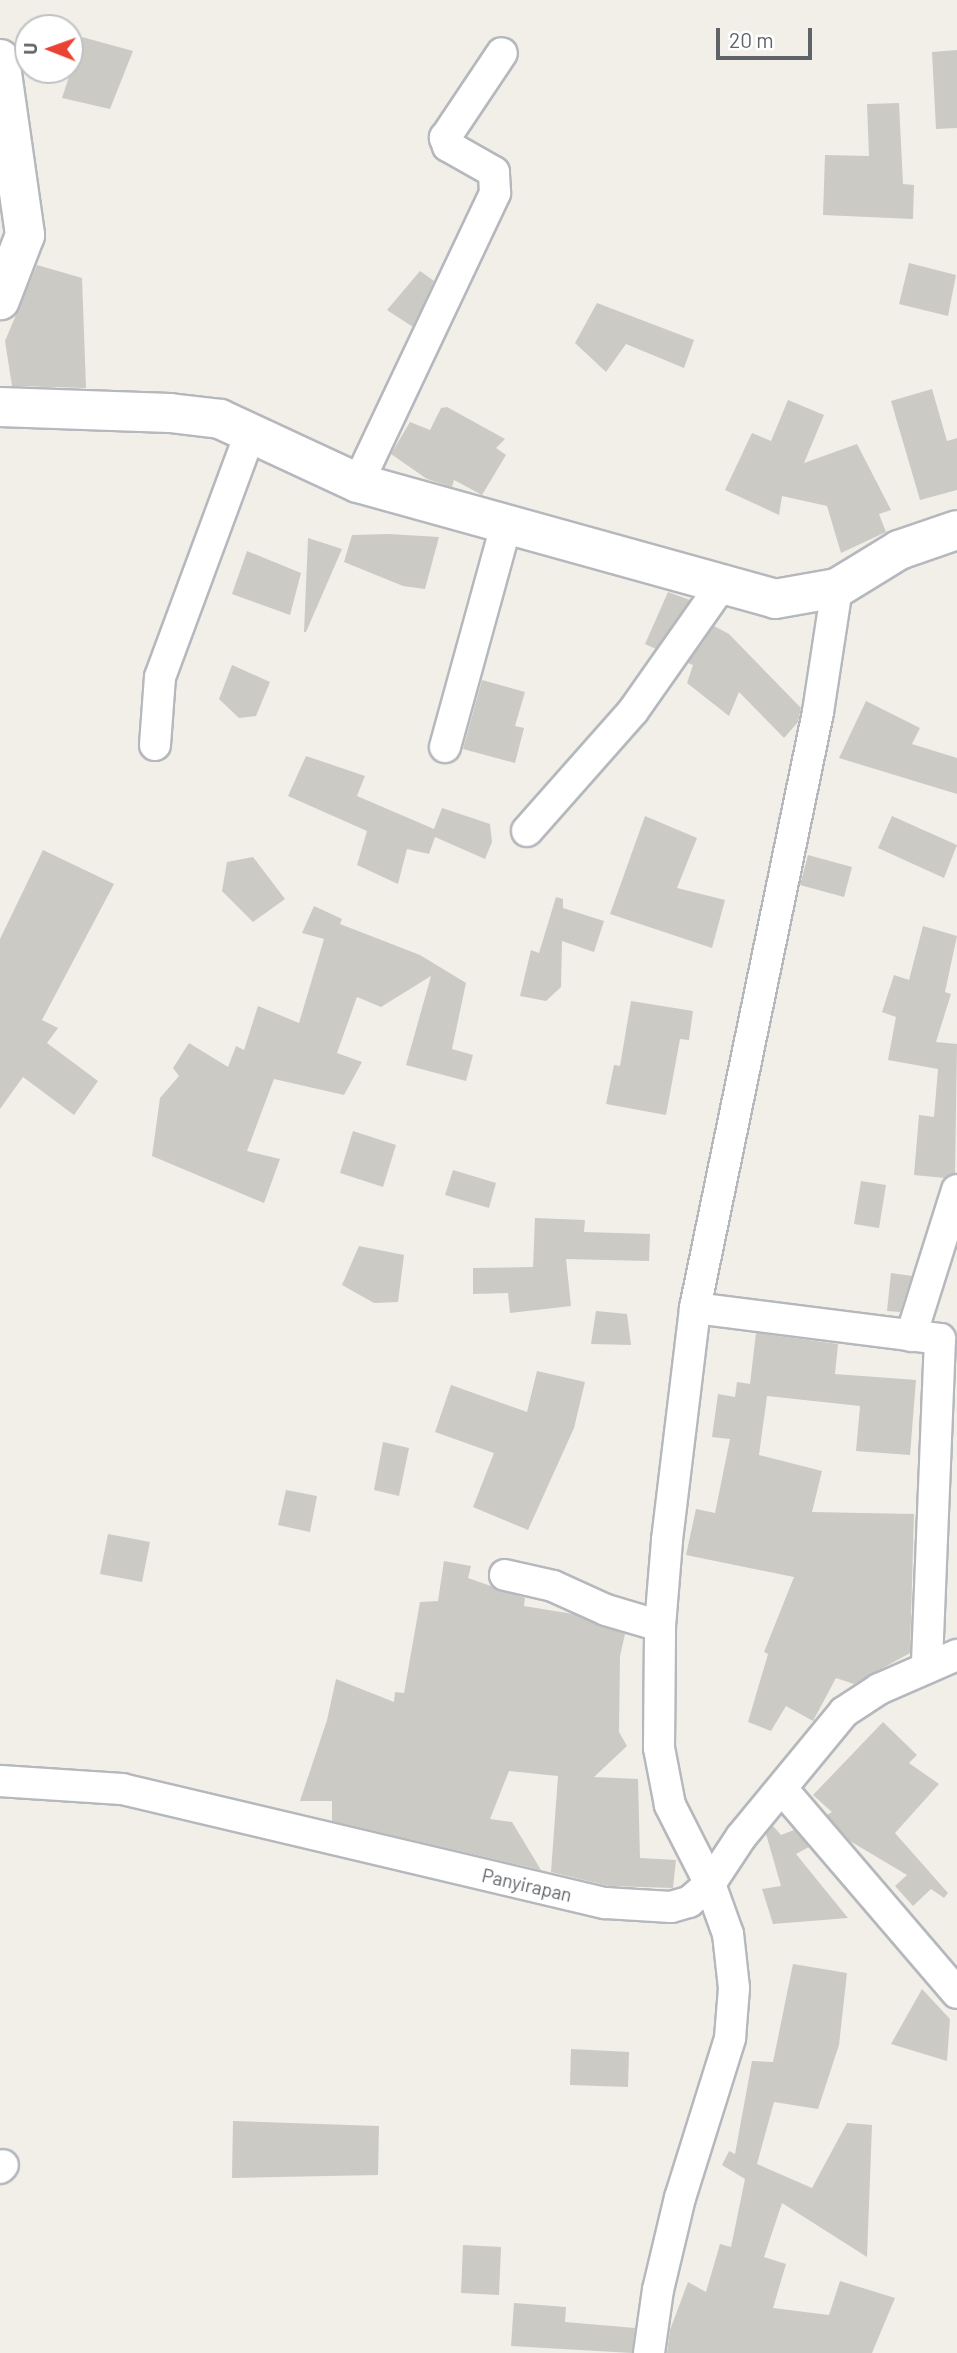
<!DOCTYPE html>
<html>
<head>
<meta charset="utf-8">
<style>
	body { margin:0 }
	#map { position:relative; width:957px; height:2353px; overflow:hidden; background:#f1efe8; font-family:Barlow,sans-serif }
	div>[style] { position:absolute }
	.building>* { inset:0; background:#cccac5 }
	.roads { filter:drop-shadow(2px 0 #b5b8bc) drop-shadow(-2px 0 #b5b8bc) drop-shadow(0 2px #b5b8bc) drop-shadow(0 -2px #b5b8bc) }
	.street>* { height:30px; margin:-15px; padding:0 15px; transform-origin:15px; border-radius:15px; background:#fff }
	.secondary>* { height:38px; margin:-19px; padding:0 19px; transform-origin:19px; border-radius:19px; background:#fff }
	span { translate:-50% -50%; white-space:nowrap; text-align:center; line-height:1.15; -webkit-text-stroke:5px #fff; paint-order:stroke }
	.street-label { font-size:19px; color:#5f6368 }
	.north { position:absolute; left:14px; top:14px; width:70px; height:70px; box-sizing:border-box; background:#fff; border:2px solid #bfc1c3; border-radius:50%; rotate:271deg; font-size:19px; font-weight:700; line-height:28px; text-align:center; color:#5f6368 }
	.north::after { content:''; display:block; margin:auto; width:24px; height:32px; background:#ea4335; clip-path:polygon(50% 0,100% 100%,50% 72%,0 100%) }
	.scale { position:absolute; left:716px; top:28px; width:96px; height:32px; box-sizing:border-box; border:4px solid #5f6368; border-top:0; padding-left:9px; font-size:21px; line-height:24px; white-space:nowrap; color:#5f6368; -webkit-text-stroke:5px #fff; paint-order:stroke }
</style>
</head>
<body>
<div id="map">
	<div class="building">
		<i style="clip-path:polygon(82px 37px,133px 51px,110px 109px,62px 98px)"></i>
		<i style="clip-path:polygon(957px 50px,957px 128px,936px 129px,932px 52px)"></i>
		<i style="clip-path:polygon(899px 103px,903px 184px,914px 185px,913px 219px,823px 215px,825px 155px,869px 156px,867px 104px)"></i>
		<i style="clip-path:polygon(909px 263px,956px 275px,948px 316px,899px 304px)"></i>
		<i style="clip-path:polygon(37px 265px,82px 278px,86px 388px,12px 386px,5px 341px)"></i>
		<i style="clip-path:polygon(420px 271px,434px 281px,413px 327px,387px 310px)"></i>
		<i style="clip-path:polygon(597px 303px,694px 340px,684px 368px,626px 344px,606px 372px,575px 343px)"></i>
		<i style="clip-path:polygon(932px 389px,947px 441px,957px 438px,957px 490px,920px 500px,891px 401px)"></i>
		<i style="clip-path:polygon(788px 400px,824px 415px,804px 463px,857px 444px,891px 510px,879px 514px,886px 532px,841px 553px,827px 506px,782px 496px,779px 515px,725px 490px,752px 433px,771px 441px)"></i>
		<i style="clip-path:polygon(447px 407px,505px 439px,496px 448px,506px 455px,482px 495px,454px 480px,452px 487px,427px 479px,391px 454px,410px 422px,430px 430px,441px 408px)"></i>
		<i style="clip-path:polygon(389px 534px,439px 537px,425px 589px,403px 586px,344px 562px,352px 535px)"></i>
		<i style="clip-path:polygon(308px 538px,342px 549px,306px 632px,304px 632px)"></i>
		<i style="clip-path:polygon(247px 551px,301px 573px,290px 615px,232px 594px)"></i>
		<i style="clip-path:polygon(668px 592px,690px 600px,656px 649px,645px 644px)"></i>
		<i style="clip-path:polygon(714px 626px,729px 634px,801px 708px,798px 722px,784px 738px,739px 692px,729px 716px,687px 683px,693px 665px,688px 663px)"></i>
		<i style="clip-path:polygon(232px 665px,270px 682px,256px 716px,239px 718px,219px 699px)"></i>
		<i style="clip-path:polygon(482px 680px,525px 692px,515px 726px,524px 728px,515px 763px,463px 749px)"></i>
		<i style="clip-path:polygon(866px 701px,920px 728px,912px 744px,957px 758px,957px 794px,839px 758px)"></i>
		<i style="clip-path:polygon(306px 756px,365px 776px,357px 796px,434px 829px,442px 808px,490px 824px,492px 842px,485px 859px,435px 837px,429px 854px,407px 849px,398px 884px,357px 865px,367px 831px,288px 796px)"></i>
		<i style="clip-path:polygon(645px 816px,697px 838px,677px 888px,725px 900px,712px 948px,610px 914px)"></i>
		<i style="clip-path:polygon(892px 816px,957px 845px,944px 878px,878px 848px)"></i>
		<i style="clip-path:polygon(43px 850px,114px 884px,42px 1020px,58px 1028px,47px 1043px,98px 1081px,74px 1115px,23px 1077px,0 1109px,0 939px)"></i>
		<i style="clip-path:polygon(808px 855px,852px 867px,844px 897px,800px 885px)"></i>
		<i style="clip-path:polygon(253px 857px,285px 899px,253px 922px,222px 891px,227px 862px)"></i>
		<i style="clip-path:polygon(556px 897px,563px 899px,563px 908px,604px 921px,594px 952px,562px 941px,561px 987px,546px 1001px,520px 996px,531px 950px,539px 953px)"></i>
		<i style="clip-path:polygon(314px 906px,342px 919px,340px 924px,420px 955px,466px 983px,452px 1049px,473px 1055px,466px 1081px,406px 1065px,431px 976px,381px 1007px,357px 997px,337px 1053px,362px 1062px,344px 1095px,274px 1079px,247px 1151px,280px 1159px,264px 1203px,152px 1156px,160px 1098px,179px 1076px,173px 1068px,189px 1043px,228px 1067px,236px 1046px,244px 1050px,258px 1006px,299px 1023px,324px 939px,302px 933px)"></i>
		<i style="clip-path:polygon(923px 926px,957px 936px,945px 992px,951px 994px,936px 1042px,957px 1044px,955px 1173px,945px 1178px,914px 1175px,919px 1115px,934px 1117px,938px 1069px,888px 1060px,896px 1017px,882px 1012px,894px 975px,909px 980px)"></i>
		<i style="clip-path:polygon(631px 1001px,693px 1011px,689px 1040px,680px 1039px,666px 1115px,606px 1104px,614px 1065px,620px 1066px)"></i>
		<i style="clip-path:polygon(353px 1131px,396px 1145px,383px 1187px,340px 1173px)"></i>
		<i style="clip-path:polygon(453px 1170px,496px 1183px,489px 1208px,445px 1195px)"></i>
		<i style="clip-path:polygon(861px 1181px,886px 1185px,879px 1228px,854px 1224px)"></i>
		<i style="clip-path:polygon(535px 1218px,585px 1220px,584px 1232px,650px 1234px,649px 1261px,566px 1259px,571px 1306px,510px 1313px,508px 1293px,473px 1294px,473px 1268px,533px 1267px)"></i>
		<i style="clip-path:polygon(359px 1246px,404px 1255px,398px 1302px,374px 1303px,342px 1285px)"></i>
		<i style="clip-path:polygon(891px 1273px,912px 1276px,900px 1312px,887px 1311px)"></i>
		<i style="clip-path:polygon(596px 1311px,627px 1314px,631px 1345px,591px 1344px)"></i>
		<i style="clip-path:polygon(756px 1333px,838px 1344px,835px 1374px,916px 1380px,910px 1455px,856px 1451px,860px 1406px,767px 1396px,759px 1455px,822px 1471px,812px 1512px,914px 1514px,910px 1653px,854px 1684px,836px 1678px,813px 1721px,786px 1706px,771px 1731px,748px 1722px,768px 1654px,764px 1652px,794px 1577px,686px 1555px,696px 1509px,715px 1513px,730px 1439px,712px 1437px,718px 1394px,735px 1397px,737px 1382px,750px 1384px)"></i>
		<i style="clip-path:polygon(537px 1371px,585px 1382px,574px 1428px,528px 1530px,473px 1507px,494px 1453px,435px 1432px,451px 1385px,527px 1412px)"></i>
		<i style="clip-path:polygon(383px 1442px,409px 1448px,399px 1496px,374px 1490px)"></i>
		<i style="clip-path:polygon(286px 1490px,317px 1496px,310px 1532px,278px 1525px)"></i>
		<i style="clip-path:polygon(108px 1534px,150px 1542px,142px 1582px,100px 1574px)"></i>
		<i style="clip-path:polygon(444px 1561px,471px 1566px,468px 1578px,525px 1598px,524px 1606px,573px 1614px,625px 1634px,620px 1656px,619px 1732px,627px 1746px,594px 1777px,638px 1779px,640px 1858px,676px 1860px,673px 1888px,609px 1886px,551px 1872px,558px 1776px,509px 1771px,490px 1819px,512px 1822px,541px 1870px,332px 1821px,332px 1801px,300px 1801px,327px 1720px,336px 1679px,394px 1702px,395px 1692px,404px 1693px,420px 1602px,438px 1601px)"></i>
		<i style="clip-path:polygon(883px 1722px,917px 1755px,909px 1763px,939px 1784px,895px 1833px,948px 1893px,944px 1898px,931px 1889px,913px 1906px,895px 1886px,907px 1875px,850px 1841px,827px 1815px,832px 1812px,813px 1795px)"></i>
		<i style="clip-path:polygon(773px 1826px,781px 1835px,794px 1830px,809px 1847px,796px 1854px,848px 1918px,773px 1924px,762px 1889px,781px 1886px,766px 1834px)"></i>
		<i style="clip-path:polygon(793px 1964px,847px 1973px,839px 2045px,818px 2109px,774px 2102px,757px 2164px,812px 2188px,847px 2123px,872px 2125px,867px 2257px,782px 2203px,764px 2257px,786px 2264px,773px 2308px,829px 2315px,840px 2281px,895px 2298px,872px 2353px,667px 2353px,670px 2330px,688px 2282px,706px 2292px,720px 2244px,731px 2247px,745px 2179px,722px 2165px,729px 2151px,735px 2154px,752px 2061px,773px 2062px)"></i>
		<i style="clip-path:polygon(922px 1989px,950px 2019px,947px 2061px,891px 2044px)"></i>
		<i style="clip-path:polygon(571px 2049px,629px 2052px,628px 2087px,570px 2085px)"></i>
		<i style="clip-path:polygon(233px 2121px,379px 2126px,378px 2175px,232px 2178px)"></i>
		<i style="clip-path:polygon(463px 2245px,501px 2247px,499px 2295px,461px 2293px)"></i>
		<i style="clip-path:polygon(514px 2303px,566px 2307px,565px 2322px,635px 2328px,632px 2353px,511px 2346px)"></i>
	</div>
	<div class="roads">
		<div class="street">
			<i style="left:358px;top:483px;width:321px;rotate:-64.7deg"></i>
			<i style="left:495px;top:193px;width:21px;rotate:-93deg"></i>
			<i style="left:494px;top:172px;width:53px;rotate:-150.5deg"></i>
			<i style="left:448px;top:146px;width:9px;rotate:-111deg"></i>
			<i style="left:445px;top:138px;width:102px;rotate:-56.2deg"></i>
			<i style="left:155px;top:745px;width:68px;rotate:-85.8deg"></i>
			<i style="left:160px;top:677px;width:259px;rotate:-69.7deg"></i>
			<i style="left:445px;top:747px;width:230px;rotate:-74.6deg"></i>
			<i style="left:527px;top:831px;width:160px;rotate:-48.5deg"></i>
			<i style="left:633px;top:711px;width:153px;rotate:-54.9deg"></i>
			<i style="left:695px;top:1308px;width:247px;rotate:7.2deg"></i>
			<i style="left:940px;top:1339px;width:329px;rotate:92.3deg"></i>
			<i style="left:911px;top:1336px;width:153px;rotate:-72.5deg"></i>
			<i style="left:505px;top:1575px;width:49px;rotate:12.9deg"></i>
			<i style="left:553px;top:1586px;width:58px;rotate:24.4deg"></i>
			<i style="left:606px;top:1610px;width:56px;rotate:16.5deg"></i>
			<i style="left:0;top:1781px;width:122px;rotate:3.8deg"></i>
			<i style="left:122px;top:1789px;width:497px;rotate:13.3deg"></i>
			<i style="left:606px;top:1903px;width:65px;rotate:3.5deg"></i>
			<i style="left:671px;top:1907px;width:19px;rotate:-16deg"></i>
			<i style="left:689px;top:1902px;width:28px;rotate:-41deg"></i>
			<i style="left:710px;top:1884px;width:56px;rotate:-56.6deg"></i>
			<i style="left:741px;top:1837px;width:162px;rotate:-50.5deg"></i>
			<i style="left:844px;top:1712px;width:42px;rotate:-33.3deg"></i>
			<i style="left:879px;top:1689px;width:85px;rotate:-23.6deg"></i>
			<i style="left:783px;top:1790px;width:267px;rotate:49.4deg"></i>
			<i style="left:0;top:2168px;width:4px;rotate:-45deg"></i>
			<i style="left:649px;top:2353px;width:64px;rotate:-81.9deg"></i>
			<i style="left:658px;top:2290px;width:95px;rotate:-76.6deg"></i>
			<i style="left:680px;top:2198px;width:168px;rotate:-72.6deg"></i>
			<i style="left:730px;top:2038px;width:50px;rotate:-85.4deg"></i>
			<i style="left:734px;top:1988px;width:54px;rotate:-96.3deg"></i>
			<i style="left:728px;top:1934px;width:53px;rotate:-109.8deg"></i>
			<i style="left:710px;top:1884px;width:89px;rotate:-116.9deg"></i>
			<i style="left:670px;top:1805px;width:58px;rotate:-100.9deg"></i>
			<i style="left:659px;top:1748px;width:122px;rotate:-89.5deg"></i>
			<i style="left:660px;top:1626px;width:86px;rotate:-85.3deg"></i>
			<i style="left:667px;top:1540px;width:234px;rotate:-83.1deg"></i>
			<i style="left:695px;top:1308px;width:609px;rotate:-78.34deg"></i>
			<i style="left:818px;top:712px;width:125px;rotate:-81.3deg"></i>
		</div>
		<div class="secondary">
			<i style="left:0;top:59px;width:178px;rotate:81.9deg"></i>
			<i style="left:25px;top:235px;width:70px;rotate:111deg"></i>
			<i style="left:0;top:407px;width:170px;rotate:2deg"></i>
			<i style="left:170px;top:413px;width:50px;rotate:6.8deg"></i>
			<i style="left:220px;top:419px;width:152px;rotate:24.9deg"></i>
			<i style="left:358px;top:483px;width:433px;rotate:15.5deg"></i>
			<i style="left:775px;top:599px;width:63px;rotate:-10.1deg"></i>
			<i style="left:837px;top:588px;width:73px;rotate:-31.5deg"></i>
			<i style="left:899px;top:550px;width:61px;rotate:-19deg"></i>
		</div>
	</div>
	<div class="street-label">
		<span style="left:527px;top:1885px;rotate:13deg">Panyirapan</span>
	</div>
	<div class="north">U</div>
	<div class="scale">20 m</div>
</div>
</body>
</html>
